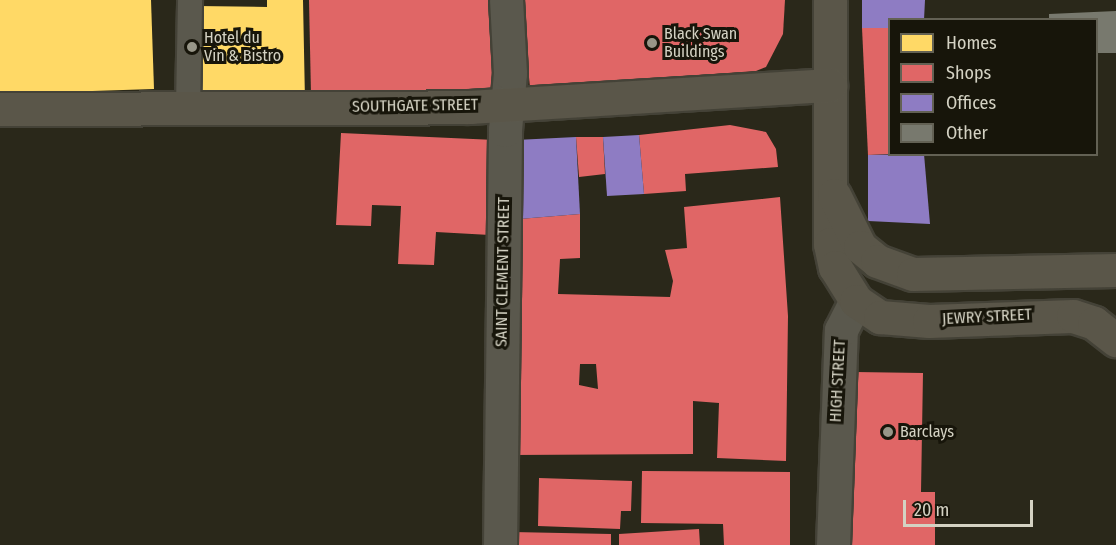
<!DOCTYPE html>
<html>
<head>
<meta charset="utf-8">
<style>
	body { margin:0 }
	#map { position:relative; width:1116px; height:545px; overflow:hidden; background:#2a281a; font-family:"Fira Sans Condensed",sans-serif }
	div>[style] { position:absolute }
	.homes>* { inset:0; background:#ffd966 }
	.shops>* { inset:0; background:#e06666 }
	.offices>* { inset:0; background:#8e7cc3 }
	.building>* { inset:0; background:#78796e }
	.roads { filter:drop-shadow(2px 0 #444237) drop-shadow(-2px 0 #444237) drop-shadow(0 2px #444237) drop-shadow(0 -2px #444237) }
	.lane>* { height:24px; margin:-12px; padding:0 12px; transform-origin:12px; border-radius:12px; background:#5a584d }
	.street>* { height:33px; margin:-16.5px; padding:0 16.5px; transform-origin:16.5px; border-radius:16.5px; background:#5a584d }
	.secondary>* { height:33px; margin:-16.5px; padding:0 16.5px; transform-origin:16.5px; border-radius:16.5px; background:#5a5649 }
	.dots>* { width:16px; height:16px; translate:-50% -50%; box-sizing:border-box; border:3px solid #17150a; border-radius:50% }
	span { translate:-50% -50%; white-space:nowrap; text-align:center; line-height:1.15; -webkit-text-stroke:6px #17150a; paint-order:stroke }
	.poi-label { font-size:16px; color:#d4d2c3 }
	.left { translate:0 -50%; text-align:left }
	.street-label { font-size:16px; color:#d4d2c3 }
	.legend { position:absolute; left:888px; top:18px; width:210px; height:138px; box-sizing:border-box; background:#17150a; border:2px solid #636154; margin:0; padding:8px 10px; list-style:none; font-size:18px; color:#d4d2c3 }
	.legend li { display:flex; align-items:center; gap:12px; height:30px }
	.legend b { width:30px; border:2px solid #636154 }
	.scale { position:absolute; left:903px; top:500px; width:130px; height:27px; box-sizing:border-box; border:3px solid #d4d2c3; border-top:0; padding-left:8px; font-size:18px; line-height:21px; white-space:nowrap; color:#d4d2c3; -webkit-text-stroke:4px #17150a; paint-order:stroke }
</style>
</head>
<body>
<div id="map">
	<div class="homes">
		<i style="clip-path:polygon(0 0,151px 0,154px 89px,0 94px)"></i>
		<i style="clip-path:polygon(267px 0,303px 0,305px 101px,200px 102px,197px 6px,267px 7px)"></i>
	</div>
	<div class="shops">
		<i style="clip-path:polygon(309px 0,498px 0,498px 98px,311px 95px)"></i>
		<i style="clip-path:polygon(521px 0,785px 0,783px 34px,766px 67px,756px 71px,530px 87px)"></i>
		<i style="clip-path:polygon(862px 28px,890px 28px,890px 154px,868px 155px)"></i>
		<i style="clip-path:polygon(730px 125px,766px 132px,776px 149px,778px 167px,685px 174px,686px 191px,644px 194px,639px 135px)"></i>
		<i style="clip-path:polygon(341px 133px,495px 140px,490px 235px,436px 232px,434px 265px,398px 264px,401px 206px,372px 205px,371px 226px,336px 225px)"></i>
		<i style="clip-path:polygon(576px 137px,603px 137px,605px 174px,579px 177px)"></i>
		<i style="clip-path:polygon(evenodd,780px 197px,788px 316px,786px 461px,717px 458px,719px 403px,693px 401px,693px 454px,511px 455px,519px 219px,580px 214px,580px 258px,560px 259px,558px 294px,670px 297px,673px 281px,665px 250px,687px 248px,684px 207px,780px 197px,580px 364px,596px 364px,598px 389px,579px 385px,580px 364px)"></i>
		<i style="clip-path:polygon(855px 372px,923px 373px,921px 492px,935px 492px,935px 545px,851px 545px)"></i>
		<i style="clip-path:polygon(642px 471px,790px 472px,790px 545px,724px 545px,723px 524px,641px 523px)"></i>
		<i style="clip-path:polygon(539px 478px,632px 481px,631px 511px,621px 511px,620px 529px,538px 526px)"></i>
		<i style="clip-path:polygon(699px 529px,700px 545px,619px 545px,619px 534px)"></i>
		<i style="clip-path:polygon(512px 532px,611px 534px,611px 545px,511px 545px)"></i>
	</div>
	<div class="offices">
		<i style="clip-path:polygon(862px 0,925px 0,924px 20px,890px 20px,890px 28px,862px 28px)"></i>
		<i style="clip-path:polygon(639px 135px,644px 194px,607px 196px,603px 137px)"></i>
		<i style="clip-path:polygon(576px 137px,580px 214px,519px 219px,516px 140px)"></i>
		<i style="clip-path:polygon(924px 154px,930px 224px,868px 221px,868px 155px)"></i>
	</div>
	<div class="building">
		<i style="clip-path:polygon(1116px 11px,1116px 53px,1096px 53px,1096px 20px,1049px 20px,1049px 14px)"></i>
	</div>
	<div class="roads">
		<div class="lane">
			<i style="left:188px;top:108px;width:108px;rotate:-88.9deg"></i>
		</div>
		<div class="street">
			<i style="left:500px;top:545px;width:415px;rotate:-89.3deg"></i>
			<i style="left:505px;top:130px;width:57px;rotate:-85deg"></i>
			<i style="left:510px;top:73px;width:73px;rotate:-93.1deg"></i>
			<i style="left:833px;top:545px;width:215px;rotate:-87.9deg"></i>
			<i style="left:841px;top:330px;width:33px;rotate:-63deg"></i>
		</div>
		<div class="secondary">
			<i style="left:830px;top:0;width:244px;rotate:90deg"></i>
			<i style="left:830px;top:244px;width:24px;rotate:78deg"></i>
			<i style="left:835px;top:267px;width:40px;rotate:58deg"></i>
			<i style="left:856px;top:301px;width:29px;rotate:34deg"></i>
			<i style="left:880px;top:317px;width:49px;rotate:4.7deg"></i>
			<i style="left:929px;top:321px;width:144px;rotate:-2deg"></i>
			<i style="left:1073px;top:316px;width:22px;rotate:18deg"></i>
			<i style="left:1094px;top:323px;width:28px;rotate:38deg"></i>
			<i style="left:0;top:109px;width:469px;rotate:-0.2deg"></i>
			<i style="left:469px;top:107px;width:362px;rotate:-3.5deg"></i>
			<i style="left:834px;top:195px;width:58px;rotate:63.4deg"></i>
			<i style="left:860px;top:247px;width:22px;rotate:39deg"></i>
			<i style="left:877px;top:261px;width:38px;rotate:20deg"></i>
			<i style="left:913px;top:274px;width:203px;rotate:-1.1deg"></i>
		</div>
	</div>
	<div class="dots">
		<i style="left:652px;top:43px;background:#989688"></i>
		<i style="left:192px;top:47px;background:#989688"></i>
		<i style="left:888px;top:432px;background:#989688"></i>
	</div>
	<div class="poi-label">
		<span class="left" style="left:664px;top:43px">Black Swan<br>Buildings</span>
		<span class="left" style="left:204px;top:47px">Hotel du<br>Vin &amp; Bistro</span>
		<span class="left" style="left:900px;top:432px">Barclays</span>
	</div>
	<div class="street-label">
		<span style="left:415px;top:106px;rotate:-1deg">SOUTHGATE STREET</span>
		<span style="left:503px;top:272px;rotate:-89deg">SAINT CLEMENT STREET</span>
		<span style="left:987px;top:317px;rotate:-3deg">JEWRY STREET</span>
		<span style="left:838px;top:381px;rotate:-87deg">HIGH STREET</span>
	</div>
	<ul class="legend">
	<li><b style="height:16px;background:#ffd966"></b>Homes</li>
	<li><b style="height:16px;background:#e06666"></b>Shops</li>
	<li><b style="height:16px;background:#8e7cc3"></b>Offices</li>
	<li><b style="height:16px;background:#78796e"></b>Other</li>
	</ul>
	<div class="scale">20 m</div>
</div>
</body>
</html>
